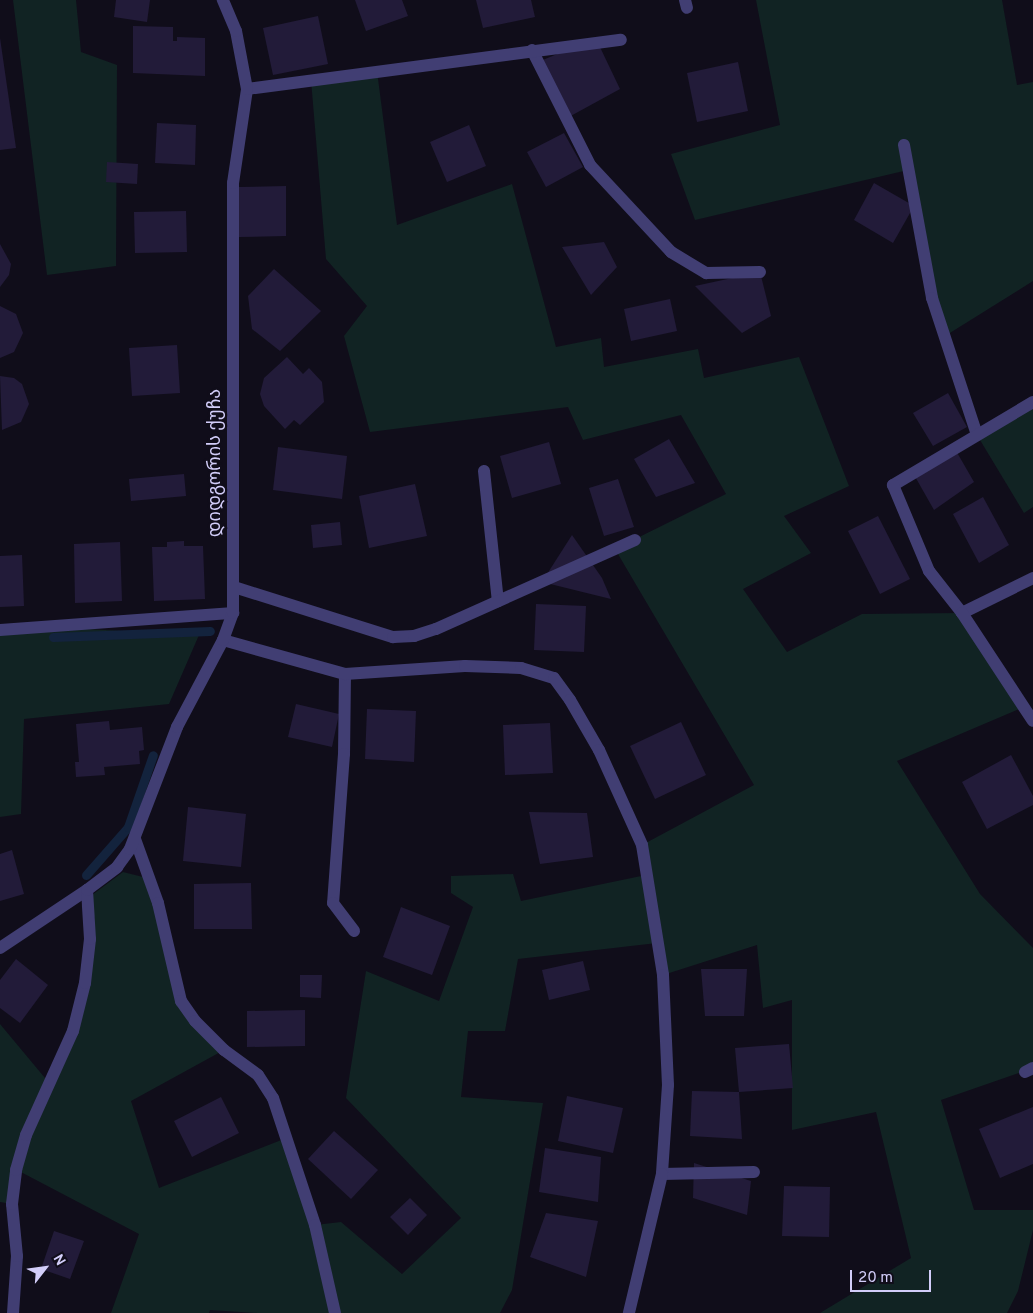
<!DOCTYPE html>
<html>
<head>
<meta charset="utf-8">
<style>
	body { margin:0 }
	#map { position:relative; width:1033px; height:1313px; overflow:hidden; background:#100d1a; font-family:Overpass,"Noto Sans Georgian",sans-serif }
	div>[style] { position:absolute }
	.green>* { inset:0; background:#112323 }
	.stream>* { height:9px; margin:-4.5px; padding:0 4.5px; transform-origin:4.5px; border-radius:4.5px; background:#13233d }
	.building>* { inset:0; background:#221b39 }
	.lane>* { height:12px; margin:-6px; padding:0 6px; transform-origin:6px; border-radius:6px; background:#413e73 }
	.street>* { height:12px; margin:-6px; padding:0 6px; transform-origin:6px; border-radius:6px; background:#413e73 }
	span { translate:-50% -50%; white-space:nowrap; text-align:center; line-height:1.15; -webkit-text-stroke:4.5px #100d1a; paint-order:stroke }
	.street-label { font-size:18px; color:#d2cdf9 }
	.north { position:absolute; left:20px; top:1243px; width:50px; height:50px; -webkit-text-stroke:4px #100d1a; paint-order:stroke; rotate:60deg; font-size:14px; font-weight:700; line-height:20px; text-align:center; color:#d2cdf9 }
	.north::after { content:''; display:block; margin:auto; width:18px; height:22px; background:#d2cdf9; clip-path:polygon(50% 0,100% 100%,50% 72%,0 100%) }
	.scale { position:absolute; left:850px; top:1270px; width:81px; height:22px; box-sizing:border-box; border:2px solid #d2cdf9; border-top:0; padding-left:6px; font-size:15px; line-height:18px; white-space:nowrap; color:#d2cdf9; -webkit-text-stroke:4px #100d1a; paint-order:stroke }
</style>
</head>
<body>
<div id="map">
	<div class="green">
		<i style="clip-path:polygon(13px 0,76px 0,81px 52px,117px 65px,116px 266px,47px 275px)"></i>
		<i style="clip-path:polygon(756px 0,1002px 0,1017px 85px,1033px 82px,1033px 281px,945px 336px,908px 170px,695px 220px,671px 154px,780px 125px)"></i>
		<i style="clip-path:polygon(377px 71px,397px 225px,512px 184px,556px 347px,601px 338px,604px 367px,698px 349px,704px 378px,799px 357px,849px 486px,784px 516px,811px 553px,743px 589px,787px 652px,862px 614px,962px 613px,1024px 707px,897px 761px,980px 894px,1033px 948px,1033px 1068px,941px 1100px,974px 1210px,1033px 1210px,1033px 1230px,1018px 1291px,1007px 1313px,820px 1313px,911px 1258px,876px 1112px,792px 1130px,792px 1000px,763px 1008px,757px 945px,663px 975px,657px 943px,518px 959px,505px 1031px,468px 1031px,461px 1097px,543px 1103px,512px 1290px,500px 1313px,258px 1313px,210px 1310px,209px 1313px,111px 1313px,139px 1234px,17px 1170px,12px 1204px,0 1202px,0 1024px,50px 1084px,73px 1031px,92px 895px,123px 872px,147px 878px,181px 1001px,224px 1050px,131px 1101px,159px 1188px,289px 1137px,315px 1225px,341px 1222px,402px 1274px,461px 1218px,346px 1098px,366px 971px,439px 1001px,473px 907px,451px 893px,451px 876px,513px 874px,521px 901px,646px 875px,642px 845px,754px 785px,615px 549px,726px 494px,681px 415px,583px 440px,568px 407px,370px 432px,344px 336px,367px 306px,326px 259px,311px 80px)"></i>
		<i style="clip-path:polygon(1033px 402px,1033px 507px,1024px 513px,977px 435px)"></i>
		<i style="clip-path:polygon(49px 627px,199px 635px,169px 704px,24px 719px,21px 814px,0 817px,0 630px)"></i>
	</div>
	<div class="stream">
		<i style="left:53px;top:637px;width:157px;rotate:-2.2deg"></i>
		<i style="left:86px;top:875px;width:64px;rotate:-48.8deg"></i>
		<i style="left:128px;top:827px;width:76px;rotate:-70.9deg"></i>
	</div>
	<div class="building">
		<i style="clip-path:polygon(116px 0,150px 0,147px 22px,114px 17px)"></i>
		<i style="clip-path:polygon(355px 0,402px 0,408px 16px,366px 31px)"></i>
		<i style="clip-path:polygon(476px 0,531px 0,535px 17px,483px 28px)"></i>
		<i style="clip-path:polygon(318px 16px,328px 64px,273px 75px,263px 28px)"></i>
		<i style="clip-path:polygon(133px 26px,173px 27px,173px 41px,177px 41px,177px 37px,205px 38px,205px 76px,133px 73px)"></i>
		<i style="clip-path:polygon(0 38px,16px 148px,0 150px)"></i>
		<i style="clip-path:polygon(598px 43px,620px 89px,567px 118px,538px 62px,579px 45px)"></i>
		<i style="clip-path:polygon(738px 62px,748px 111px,697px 122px,687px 73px)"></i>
		<i style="clip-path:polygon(157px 123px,196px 125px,195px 165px,155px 163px)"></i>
		<i style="clip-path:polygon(469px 125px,486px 166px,447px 182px,430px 142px)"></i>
		<i style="clip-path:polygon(564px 133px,583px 167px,546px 187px,527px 152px)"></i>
		<i style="clip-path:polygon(107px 162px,138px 164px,137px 184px,106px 182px)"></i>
		<i style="clip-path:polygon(874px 183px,914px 206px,893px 243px,854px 220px)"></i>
		<i style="clip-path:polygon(286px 186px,286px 236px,239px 237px,239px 187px)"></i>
		<i style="clip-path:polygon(186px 211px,187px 252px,135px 253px,134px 212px)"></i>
		<i style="clip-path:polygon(604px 242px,617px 267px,591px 295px,562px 247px)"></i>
		<i style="clip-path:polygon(0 244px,11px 264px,9px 275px,0 287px)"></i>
		<i style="clip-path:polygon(274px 269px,321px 311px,280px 351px,252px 329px,248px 296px)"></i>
		<i style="clip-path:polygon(760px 272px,771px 316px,742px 333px,695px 286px)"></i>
		<i style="clip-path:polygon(670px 299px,677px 331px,631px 341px,624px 309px)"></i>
		<i style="clip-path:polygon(0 306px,16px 314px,23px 333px,14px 352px,0 358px)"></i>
		<i style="clip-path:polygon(177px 345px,180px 393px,132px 396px,129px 348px)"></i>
		<i style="clip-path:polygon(287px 357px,303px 374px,309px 368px,322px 382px,324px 402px,300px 425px,294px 420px,285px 429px,264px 406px,260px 394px,264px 378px)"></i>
		<i style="clip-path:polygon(0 376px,14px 378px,22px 384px,29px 404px,21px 422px,2px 430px)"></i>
		<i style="clip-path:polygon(948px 393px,967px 427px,933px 446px,913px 413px)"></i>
		<i style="clip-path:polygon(669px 439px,695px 483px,656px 497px,634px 459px)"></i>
		<i style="clip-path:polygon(549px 442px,561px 484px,512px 498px,500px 456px)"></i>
		<i style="clip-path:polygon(278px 447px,347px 456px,342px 499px,273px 490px)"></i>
		<i style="clip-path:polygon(955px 449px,974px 482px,934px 510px,913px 473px)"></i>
		<i style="clip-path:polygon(184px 474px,186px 496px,131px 501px,129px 479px)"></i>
		<i style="clip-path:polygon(618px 479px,634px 527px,604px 536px,589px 488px)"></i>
		<i style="clip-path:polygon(415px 484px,427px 536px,369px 548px,359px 496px)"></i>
		<i style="clip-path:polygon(983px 497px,1009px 545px,979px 563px,953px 514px)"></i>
		<i style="clip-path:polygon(878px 516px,910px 579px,880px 594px,848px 531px)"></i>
		<i style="clip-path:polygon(340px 522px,342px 545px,313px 548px,311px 525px)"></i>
		<i style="clip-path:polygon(572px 535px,602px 578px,611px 599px,542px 582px)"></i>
		<i style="clip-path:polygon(184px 541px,184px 546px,203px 546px,205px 599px,154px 601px,152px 547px,167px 547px,167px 542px)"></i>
		<i style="clip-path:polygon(120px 542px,122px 601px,75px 603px,74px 544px)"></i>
		<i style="clip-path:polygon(22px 555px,24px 606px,0 607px,0 556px)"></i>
		<i style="clip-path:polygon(536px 604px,586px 606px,584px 652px,534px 650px)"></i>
		<i style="clip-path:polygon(296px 704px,339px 714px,332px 747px,288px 737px)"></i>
		<i style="clip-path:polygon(367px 709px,416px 711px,414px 762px,365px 759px)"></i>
		<i style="clip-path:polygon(109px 721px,110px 730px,142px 727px,144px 750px,139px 751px,140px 764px,104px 767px,105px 775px,76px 777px,75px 762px,79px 762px,76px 724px)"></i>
		<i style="clip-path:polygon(681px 722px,706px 775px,655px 799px,630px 746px)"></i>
		<i style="clip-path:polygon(550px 723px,553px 773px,505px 775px,503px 725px)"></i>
		<i style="clip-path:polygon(1011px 755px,1033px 796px,1033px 805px,987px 829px,962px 782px)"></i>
		<i style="clip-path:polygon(188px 807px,246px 814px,241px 867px,183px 861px)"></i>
		<i style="clip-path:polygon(529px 812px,587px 813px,593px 857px,540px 864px)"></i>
		<i style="clip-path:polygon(12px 850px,24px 894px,0 901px,0 854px)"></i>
		<i style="clip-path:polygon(251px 883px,252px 929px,194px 929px,194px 884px)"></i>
		<i style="clip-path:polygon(401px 907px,450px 926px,432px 975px,383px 957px)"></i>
		<i style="clip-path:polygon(16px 959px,48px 985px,20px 1023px,0 1008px,0 980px)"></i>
		<i style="clip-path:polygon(583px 961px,590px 990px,549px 1000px,542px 970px)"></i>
		<i style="clip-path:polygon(701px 969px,747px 969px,744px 1016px,705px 1016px)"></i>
		<i style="clip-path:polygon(300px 975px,322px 975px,321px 998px,300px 997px)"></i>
		<i style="clip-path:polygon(305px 1010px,305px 1046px,247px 1047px,247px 1011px)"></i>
		<i style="clip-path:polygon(789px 1044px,793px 1088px,739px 1092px,735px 1048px)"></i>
		<i style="clip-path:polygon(692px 1091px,739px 1092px,742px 1139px,690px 1136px)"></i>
		<i style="clip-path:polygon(567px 1096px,623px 1108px,613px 1153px,558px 1141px)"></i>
		<i style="clip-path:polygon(221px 1097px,239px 1133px,192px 1157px,174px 1121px)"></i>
		<i style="clip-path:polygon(1033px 1107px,1033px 1164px,1000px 1178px,979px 1129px)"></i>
		<i style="clip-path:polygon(334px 1131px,378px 1170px,351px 1199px,308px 1159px)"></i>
		<i style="clip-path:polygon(545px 1148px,601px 1157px,598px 1202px,539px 1192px)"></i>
		<i style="clip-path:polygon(694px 1163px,751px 1181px,747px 1215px,693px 1198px)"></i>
		<i style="clip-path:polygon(784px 1186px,830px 1187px,829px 1237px,782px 1236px)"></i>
		<i style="clip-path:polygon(410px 1198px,427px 1215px,408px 1235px,390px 1217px)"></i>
		<i style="clip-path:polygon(546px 1213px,598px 1221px,586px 1277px,530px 1257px)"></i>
		<i style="clip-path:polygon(54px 1231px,84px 1241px,70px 1279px,41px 1269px)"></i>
	</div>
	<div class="lane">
		<i style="left:685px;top:0;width:8px;rotate:76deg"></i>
		<i style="left:532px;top:50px;width:129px;rotate:63.2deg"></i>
		<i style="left:590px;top:165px;width:119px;rotate:47deg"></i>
		<i style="left:671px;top:252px;width:41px;rotate:31deg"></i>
		<i style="left:706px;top:273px;width:54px;rotate:-1.1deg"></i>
		<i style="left:904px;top:145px;width:156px;rotate:79.6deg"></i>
		<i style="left:932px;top:298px;width:144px;rotate:71.8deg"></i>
		<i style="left:484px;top:471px;width:131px;rotate:83.9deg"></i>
		<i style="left:234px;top:587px;width:167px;rotate:17.5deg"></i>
		<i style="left:393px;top:637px;width:21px;rotate:-3deg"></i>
		<i style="left:414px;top:636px;width:23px;rotate:-18deg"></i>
		<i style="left:436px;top:629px;width:218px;rotate:-24.1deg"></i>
		<i style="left:962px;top:613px;width:79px;rotate:-26.2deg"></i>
		<i style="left:345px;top:674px;width:80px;rotate:90.7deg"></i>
		<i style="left:344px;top:754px;width:149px;rotate:94.2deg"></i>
		<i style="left:333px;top:903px;width:35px;rotate:53deg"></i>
		<i style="left:1025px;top:1072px;width:9px;rotate:-27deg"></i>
		<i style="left:662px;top:1174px;width:92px;rotate:-1.2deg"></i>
	</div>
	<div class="street">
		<i style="left:247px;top:89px;width:377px;rotate:-7.5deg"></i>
		<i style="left:1033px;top:402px;width:163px;rotate:149.3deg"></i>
		<i style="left:893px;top:485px;width:93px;rotate:67.3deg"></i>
		<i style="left:929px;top:571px;width:53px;rotate:51.8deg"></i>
		<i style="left:962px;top:613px;width:129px;rotate:56.7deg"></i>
		<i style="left:0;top:630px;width:234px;rotate:-4.2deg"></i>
		<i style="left:223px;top:640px;width:127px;rotate:15.6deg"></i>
		<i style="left:345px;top:674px;width:120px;rotate:-3.8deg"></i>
		<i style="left:465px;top:666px;width:56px;rotate:2deg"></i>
		<i style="left:521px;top:668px;width:34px;rotate:17deg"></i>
		<i style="left:554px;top:678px;width:27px;rotate:54deg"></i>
		<i style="left:570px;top:700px;width:58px;rotate:59.9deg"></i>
		<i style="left:599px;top:750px;width:104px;rotate:65.6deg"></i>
		<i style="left:642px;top:845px;width:132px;rotate:80.8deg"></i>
		<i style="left:663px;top:975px;width:110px;rotate:87.4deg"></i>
		<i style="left:668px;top:1085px;width:89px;rotate:93.9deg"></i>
		<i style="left:662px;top:1174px;width:143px;rotate:103.4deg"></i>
		<i style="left:135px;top:839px;width:68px;rotate:70.2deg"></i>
		<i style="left:158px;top:903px;width:101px;rotate:76.8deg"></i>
		<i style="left:181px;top:1001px;width:24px;rotate:55deg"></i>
		<i style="left:195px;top:1021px;width:41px;rotate:45deg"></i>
		<i style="left:224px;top:1050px;width:42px;rotate:36.3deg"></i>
		<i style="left:258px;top:1075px;width:27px;rotate:57deg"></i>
		<i style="left:273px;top:1098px;width:134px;rotate:71.7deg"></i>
		<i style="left:315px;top:1225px;width:90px;rotate:77.2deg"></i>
		<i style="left:0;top:948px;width:105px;rotate:-33.7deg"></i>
		<i style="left:13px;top:1313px;width:57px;rotate:-86deg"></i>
		<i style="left:17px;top:1256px;width:52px;rotate:-95.5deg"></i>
		<i style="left:12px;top:1204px;width:34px;rotate:-83deg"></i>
		<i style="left:16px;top:1170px;width:36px;rotate:-74deg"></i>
		<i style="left:26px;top:1135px;width:114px;rotate:-65.7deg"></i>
		<i style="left:73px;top:1031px;width:49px;rotate:-76deg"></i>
		<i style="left:85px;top:983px;width:44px;rotate:-83.5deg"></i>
		<i style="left:90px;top:939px;width:49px;rotate:-93.5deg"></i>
		<i style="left:87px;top:890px;width:38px;rotate:-37deg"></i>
		<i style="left:117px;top:867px;width:22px;rotate:-54deg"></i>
		<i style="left:130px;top:849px;width:131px;rotate:-68.9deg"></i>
		<i style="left:177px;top:727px;width:98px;rotate:-62.1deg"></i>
		<i style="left:223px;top:640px;width:29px;rotate:-70deg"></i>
		<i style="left:233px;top:613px;width:430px;rotate:-90deg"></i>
		<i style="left:233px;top:183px;width:95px;rotate:-81.5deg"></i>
		<i style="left:247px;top:89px;width:59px;rotate:-100.7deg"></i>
		<i style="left:236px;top:31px;width:34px;rotate:-113deg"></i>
	</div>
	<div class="street-label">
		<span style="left:216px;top:463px;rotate:-90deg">დიდგორის ქუჩა</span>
	</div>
	<div class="north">N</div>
	<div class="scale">20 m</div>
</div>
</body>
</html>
